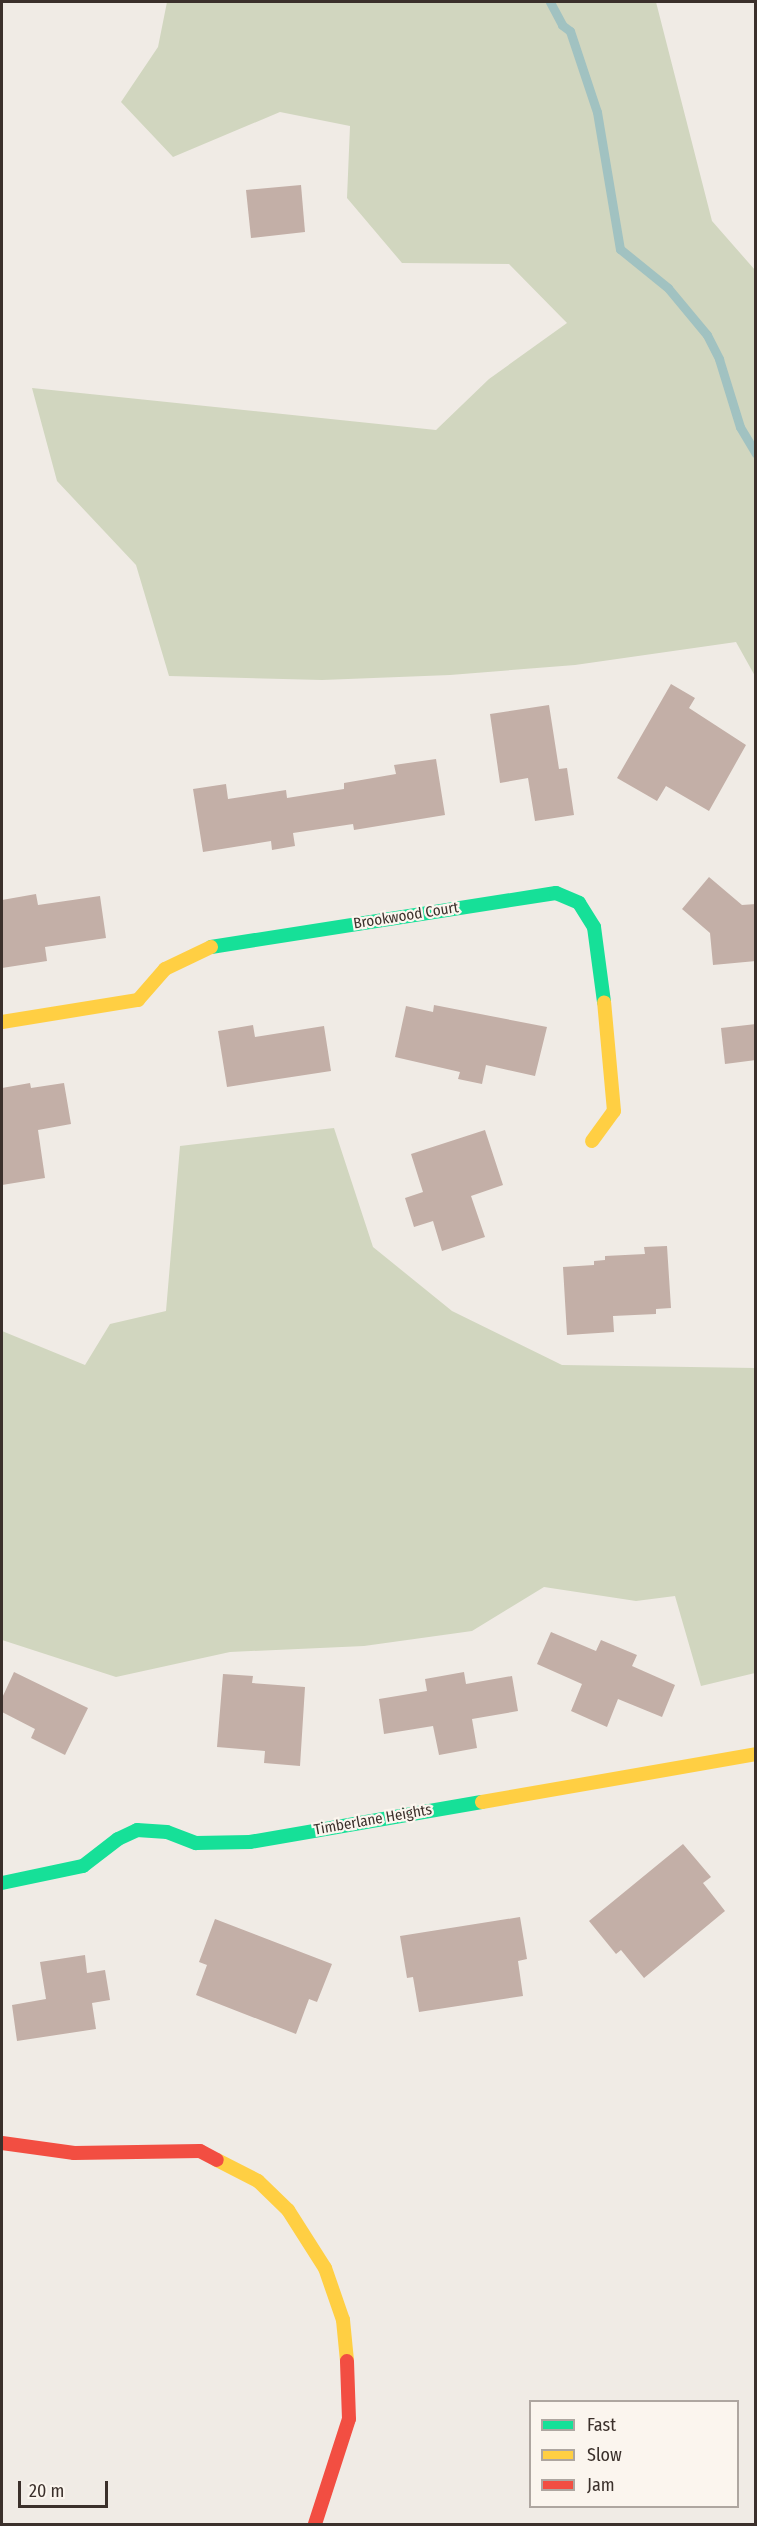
<!DOCTYPE html>
<html>
<head>
<meta charset="utf-8">
<style>
	body { margin:0 }
	#map { position:relative; width:757px; height:2526px; overflow:hidden; background:#f0ebe5; font-family:"Fira Sans Condensed",sans-serif }
	div>[style] { position:absolute }
	.green>* { inset:0; background:#d1d6bf }
	.stream>* { height:9px; margin:-4.5px; padding:0 4.5px; transform-origin:4.5px; border-radius:4.5px; background:#a1c2c1 }
	.building>* { inset:0; background:#c3afa7 }
	.fast>* { height:14px; margin:-7px; padding:0 7px; transform-origin:7px; border-radius:7px; background:#16e098 }
	.slow>* { height:14px; margin:-7px; padding:0 7px; transform-origin:7px; border-radius:7px; background:#ffcf43 }
	.jam>* { height:14px; margin:-7px; padding:0 7px; transform-origin:7px; border-radius:7px; background:#f24e42 }
	span { translate:-50% -50%; white-space:nowrap; text-align:center; line-height:1.15; -webkit-text-stroke:4.5px #fbf5ee; paint-order:stroke }
	.street-label { font-size:15px; color:#3b302b }
	.frame { position:absolute; inset:0; border:3px solid #3b302b; pointer-events:none }
	.legend { position:absolute; left:529px; top:2400px; width:210px; height:108px; box-sizing:border-box; background:#fbf5ee; border:2px solid #aea6a0; margin:0; padding:8px 10px; list-style:none; font-size:18px; color:#3b302b }
	.legend li { display:flex; align-items:center; gap:12px; height:30px }
	.legend b { width:30px; border:2px solid #aea6a0 }
	.scale { position:absolute; left:18px; top:2481px; width:90px; height:27px; box-sizing:border-box; border:3px solid #3b302b; border-top:0; padding-left:8px; font-size:18px; line-height:21px; white-space:nowrap; color:#3b302b; -webkit-text-stroke:4px #fbf5ee; paint-order:stroke }
</style>
</head>
<body>
<div id="map">
	<div class="green">
		<i style="clip-path:polygon(167px 2px,656px 2px,712px 221px,755px 270px,755px 676px,736px 642px,575px 665px,450px 675px,322px 680px,169px 676px,136px 565px,57px 481px,32px 388px,436px 430px,489px 379px,567px 323px,509px 264px,402px 263px,347px 198px,350px 126px,280px 112px,173px 157px,121px 102px,158px 47px)"></i>
		<i style="clip-path:polygon(334px 1128px,373px 1247px,452px 1311px,562px 1365px,755px 1368px,755px 1673px,701px 1686px,675px 1596px,636px 1601px,544px 1587px,472px 1631px,364px 1646px,230px 1652px,116px 1677px,2px 1640px,2px 1331px,85px 1365px,110px 1324px,166px 1311px,180px 1146px)"></i>
	</div>
	<div class="stream">
		<i style="left:550px;top:2px;width:26px;rotate:62deg"></i>
		<i style="left:562px;top:25px;width:10px;rotate:37deg"></i>
		<i style="left:570px;top:31px;width:85px;rotate:71.6deg"></i>
		<i style="left:597px;top:112px;width:139px;rotate:80.5deg"></i>
		<i style="left:620px;top:249px;width:62px;rotate:39.1deg"></i>
		<i style="left:668px;top:288px;width:61px;rotate:50.3deg"></i>
		<i style="left:707px;top:335px;width:27px;rotate:63deg"></i>
		<i style="left:719px;top:359px;width:71px;rotate:72.8deg"></i>
		<i style="left:740px;top:427px;width:31px;rotate:59deg"></i>
	</div>
	<div class="building">
		<i style="clip-path:polygon(301px 185px,305px 232px,251px 238px,246px 190px)"></i>
		<i style="clip-path:polygon(671px 684px,695px 698px,689px 708px,746px 745px,709px 811px,666px 786px,657px 801px,617px 778px)"></i>
		<i style="clip-path:polygon(549px 705px,559px 769px,567px 768px,574px 815px,535px 821px,528px 778px,500px 783px,490px 714px)"></i>
		<i style="clip-path:polygon(436px 759px,445px 815px,354px 830px,353px 824px,293px 833px,295px 846px,272px 850px,271px 841px,203px 852px,193px 789px,226px 784px,228px 799px,286px 790px,287px 798px,344px 789px,344px 783px,396px 774px,394px 765px)"></i>
		<i style="clip-path:polygon(709px 877px,742px 905px,756px 904px,756px 961px,713px 965px,710px 933px,682px 909px)"></i>
		<i style="clip-path:polygon(36px 894px,38px 905px,100px 896px,106px 938px,45px 947px,47px 961px,2px 968px,2px 900px)"></i>
		<i style="clip-path:polygon(434px 1005px,547px 1027px,535px 1076px,486px 1065px,482px 1084px,458px 1079px,460px 1072px,395px 1057px,406px 1006px,433px 1012px)"></i>
		<i style="clip-path:polygon(756px 1024px,756px 1060px,725px 1064px,721px 1028px)"></i>
		<i style="clip-path:polygon(253px 1025px,255px 1037px,324px 1026px,331px 1071px,227px 1087px,218px 1031px)"></i>
		<i style="clip-path:polygon(30px 1083px,31px 1088px,64px 1083px,71px 1124px,38px 1130px,45px 1178px,2px 1185px,2px 1088px)"></i>
		<i style="clip-path:polygon(485px 1130px,503px 1185px,471px 1196px,485px 1237px,442px 1251px,433px 1221px,414px 1227px,405px 1198px,423px 1192px,411px 1154px)"></i>
		<i style="clip-path:polygon(667px 1246px,671px 1308px,656px 1309px,656px 1314px,613px 1316px,614px 1332px,567px 1335px,563px 1267px,594px 1265px,594px 1261px,605px 1260px,605px 1256px,645px 1254px,644px 1247px)"></i>
		<i style="clip-path:polygon(551px 1632px,596px 1651px,601px 1640px,637px 1655px,632px 1666px,675px 1685px,662px 1717px,618px 1699px,607px 1727px,571px 1711px,582px 1684px,537px 1664px)"></i>
		<i style="clip-path:polygon(14px 1672px,88px 1708px,65px 1755px,31px 1738px,35px 1729px,2px 1712px,2px 1698px)"></i>
		<i style="clip-path:polygon(464px 1672px,466px 1684px,512px 1676px,518px 1711px,472px 1719px,477px 1748px,439px 1755px,433px 1726px,384px 1734px,379px 1699px,427px 1691px,425px 1679px)"></i>
		<i style="clip-path:polygon(223px 1674px,253px 1676px,252px 1683px,305px 1687px,300px 1766px,264px 1763px,265px 1751px,217px 1747px)"></i>
		<i style="clip-path:polygon(683px 1844px,711px 1877px,703px 1883px,725px 1911px,644px 1978px,621px 1950px,616px 1954px,589px 1921px)"></i>
		<i style="clip-path:polygon(520px 1917px,527px 1959px,518px 1961px,523px 1996px,419px 2012px,413px 1977px,407px 1978px,400px 1936px)"></i>
		<i style="clip-path:polygon(215px 1919px,332px 1964px,317px 2002px,309px 1999px,296px 2034px,196px 1995px,207px 1965px,199px 1962px)"></i>
		<i style="clip-path:polygon(85px 1955px,87px 1973px,105px 1970px,110px 2000px,92px 2003px,96px 2029px,17px 2041px,12px 2005px,46px 1999px,40px 1962px)"></i>
	</div>
	<div class="fast">
		<i style="left:211px;top:947px;width:349px;rotate:-8.9deg"></i>
		<i style="left:556px;top:893px;width:25px;rotate:23deg"></i>
		<i style="left:579px;top:903px;width:28px;rotate:58deg"></i>
		<i style="left:594px;top:927px;width:76px;rotate:82.4deg"></i>
		<i style="left:2px;top:1883px;width:83px;rotate:-11.9deg"></i>
		<i style="left:83px;top:1866px;width:44px;rotate:-37.6deg"></i>
		<i style="left:118px;top:1839px;width:21px;rotate:-25deg"></i>
		<i style="left:137px;top:1830px;width:30px;rotate:4deg"></i>
		<i style="left:167px;top:1832px;width:31px;rotate:21deg"></i>
		<i style="left:196px;top:1843px;width:54px;rotate:-1.1deg"></i>
		<i style="left:250px;top:1842px;width:235px;rotate:-9.8deg"></i>
	</div>
	<div class="slow">
		<i style="left:2px;top:1022px;width:138px;rotate:-9.2deg"></i>
		<i style="left:138px;top:1000px;width:41px;rotate:-48.9deg"></i>
		<i style="left:165px;top:969px;width:51px;rotate:-25.6deg"></i>
		<i style="left:592px;top:1141px;width:37px;rotate:-54deg"></i>
		<i style="left:614px;top:1111px;width:109px;rotate:-95.2deg"></i>
		<i style="left:482px;top:1802px;width:278px;rotate:-9.9deg"></i>
		<i style="left:217px;top:2160px;width:46px;rotate:27.1deg"></i>
		<i style="left:258px;top:2181px;width:42px;rotate:44deg"></i>
		<i style="left:288px;top:2210px;width:69px;rotate:57.5deg"></i>
		<i style="left:325px;top:2268px;width:55px;rotate:70.9deg"></i>
		<i style="left:343px;top:2320px;width:41px;rotate:84.4deg"></i>
	</div>
	<div class="jam">
		<i style="left:2px;top:2143px;width:73px;rotate:7.9deg"></i>
		<i style="left:74px;top:2153px;width:126px;rotate:-0.9deg"></i>
		<i style="left:200px;top:2151px;width:19px;rotate:28deg"></i>
		<i style="left:315px;top:2524px;width:110px;rotate:-72.1deg"></i>
		<i style="left:349px;top:2419px;width:58px;rotate:-92deg"></i>
	</div>
	<div class="street-label">
		<span style="left:406px;top:916px;rotate:-9deg">Brookwood Court</span>
		<span style="left:373px;top:1820px;rotate:-10deg">Timberlane Heights</span>
	</div>
	<div class="frame"></div>
	<ul class="legend">
	<li><b style="height:8px;background:#16e098"></b>Fast</li>
	<li><b style="height:8px;background:#ffcf43"></b>Slow</li>
	<li><b style="height:8px;background:#f24e42"></b>Jam</li>
	</ul>
	<div class="scale">20 m</div>
</div>
</body>
</html>
